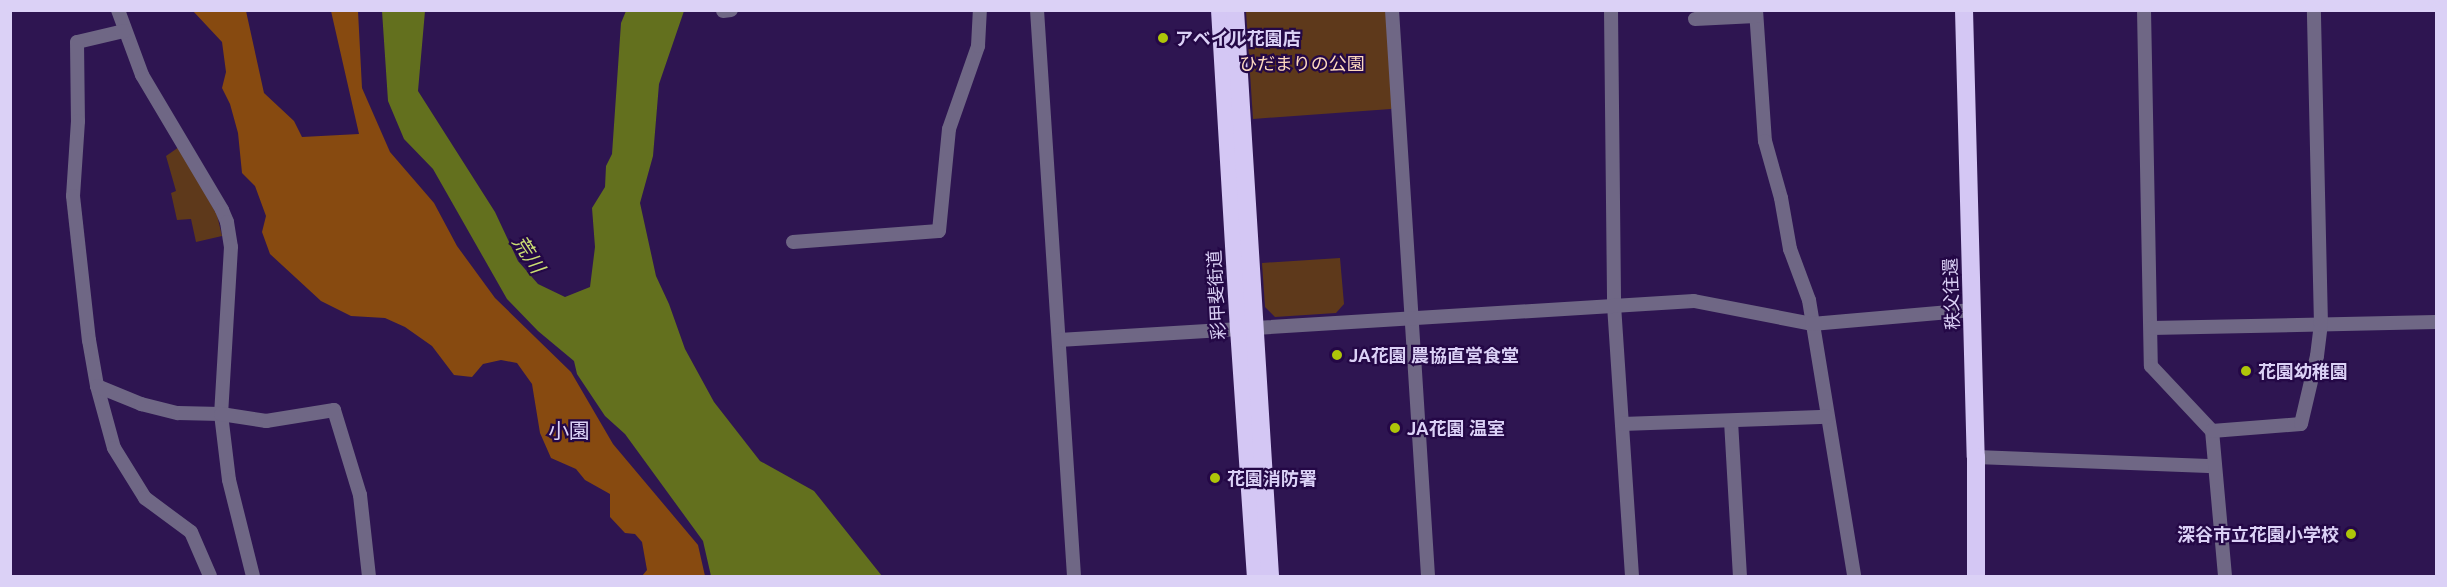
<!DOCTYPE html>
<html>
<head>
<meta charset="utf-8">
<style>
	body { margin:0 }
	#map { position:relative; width:2447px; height:587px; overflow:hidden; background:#2e1551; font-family:Ubuntu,"Noto Sans JP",sans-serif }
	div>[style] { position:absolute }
	.green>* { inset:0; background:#5e391b }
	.forest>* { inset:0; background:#874a10 }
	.water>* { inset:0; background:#63701e }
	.minor>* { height:14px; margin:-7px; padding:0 7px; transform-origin:7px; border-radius:7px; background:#6f6785 }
	.highway>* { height:18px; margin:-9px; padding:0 9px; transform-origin:9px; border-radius:9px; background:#d4c7f4 }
	.dots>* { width:16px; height:16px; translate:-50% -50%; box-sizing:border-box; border:3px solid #240846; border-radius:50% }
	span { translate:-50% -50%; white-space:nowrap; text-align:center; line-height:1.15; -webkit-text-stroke:4.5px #240846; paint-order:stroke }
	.poi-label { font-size:18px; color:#dbd1f6; font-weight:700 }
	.left { translate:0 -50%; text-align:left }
	.right { translate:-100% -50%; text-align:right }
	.park-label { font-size:18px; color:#fdd9be }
	.street-label { font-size:18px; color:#dbd1f6 }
	.water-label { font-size:20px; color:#cbdf73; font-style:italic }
	.quarter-label { font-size:21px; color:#dbd1f6 }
	.frame { position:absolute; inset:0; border:12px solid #dbd1f6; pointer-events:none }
</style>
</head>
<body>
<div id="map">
	<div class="green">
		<i style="clip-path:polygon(1246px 11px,1388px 11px,1394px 106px,1391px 109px,1253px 119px)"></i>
		<i style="clip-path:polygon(179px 147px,217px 215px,222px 236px,196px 242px,191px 219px,177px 220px,171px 193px,176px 191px,166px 156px)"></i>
		<i style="clip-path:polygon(1340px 258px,1344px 304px,1336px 313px,1275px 317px,1265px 307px,1262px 263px)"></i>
	</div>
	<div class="forest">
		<i style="clip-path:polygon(193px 11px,246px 11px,264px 93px,294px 121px,302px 137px,359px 134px,331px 11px,358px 11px,362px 88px,390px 152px,434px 203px,457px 246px,495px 298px,571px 372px,613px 444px,698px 545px,705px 576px,642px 576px,647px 570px,642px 542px,635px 534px,625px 533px,610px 517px,610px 494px,585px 480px,576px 469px,551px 458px,540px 433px,532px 384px,517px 363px,501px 360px,483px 364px,472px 377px,454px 375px,432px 346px,405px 327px,385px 318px,351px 316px,321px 301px,270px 254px,262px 232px,266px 216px,255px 186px,242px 173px,238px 133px,230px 104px,222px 88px,226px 72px,222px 42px)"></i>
	</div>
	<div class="water">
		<i style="clip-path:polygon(382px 11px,425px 11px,418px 91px,495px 212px,518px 261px,538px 284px,565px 297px,590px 287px,595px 247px,592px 208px,605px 187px,606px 166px,612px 154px,621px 23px,626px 11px,684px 11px,659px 84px,653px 156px,640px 203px,656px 276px,669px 304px,685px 349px,714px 402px,760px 461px,814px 491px,882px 576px,711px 576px,703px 541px,625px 434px,605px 416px,577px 374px,574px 361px,538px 331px,507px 299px,433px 169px,404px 139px,388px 101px)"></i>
	</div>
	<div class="minor">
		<i style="left:118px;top:10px;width:69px;rotate:69.7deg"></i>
		<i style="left:142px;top:75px;width:157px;rotate:59.3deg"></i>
		<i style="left:222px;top:210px;width:13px;rotate:67deg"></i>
		<i style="left:227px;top:222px;width:25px;rotate:81deg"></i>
		<i style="left:231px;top:247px;width:167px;rotate:93.4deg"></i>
		<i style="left:221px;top:414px;width:66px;rotate:83.1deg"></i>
		<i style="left:229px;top:480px;width:99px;rotate:76deg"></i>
		<i style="left:1037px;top:10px;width:567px;rotate:86.26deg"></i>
		<i style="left:1392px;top:10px;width:567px;rotate:86.36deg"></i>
		<i style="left:1611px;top:10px;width:295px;rotate:89.4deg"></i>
		<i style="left:1614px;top:305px;width:272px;rotate:86.2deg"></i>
		<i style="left:1756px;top:10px;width:131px;rotate:86.1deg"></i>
		<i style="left:1765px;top:141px;width:59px;rotate:74.3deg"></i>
		<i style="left:1781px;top:198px;width:52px;rotate:80deg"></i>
		<i style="left:1790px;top:249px;width:54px;rotate:69.6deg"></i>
		<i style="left:1809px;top:300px;width:280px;rotate:80.7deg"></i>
		<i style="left:2144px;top:10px;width:356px;rotate:88.9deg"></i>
		<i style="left:2151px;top:366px;width:89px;rotate:46.8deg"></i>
		<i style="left:723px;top:11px;width:8px;rotate:-7deg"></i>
		<i style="left:1695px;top:19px;width:61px;rotate:-2.8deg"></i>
		<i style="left:124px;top:31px;width:48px;rotate:166.8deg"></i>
		<i style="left:77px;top:42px;width:79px;rotate:89.3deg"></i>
		<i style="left:78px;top:121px;width:75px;rotate:93.8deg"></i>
		<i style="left:73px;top:196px;width:145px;rotate:83.7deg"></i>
		<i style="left:89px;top:340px;width:47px;rotate:80.1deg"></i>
		<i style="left:97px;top:386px;width:64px;rotate:74.7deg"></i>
		<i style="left:114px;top:448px;width:59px;rotate:58.2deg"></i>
		<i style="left:145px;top:498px;width:57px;rotate:36.5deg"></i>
		<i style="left:191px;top:532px;width:48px;rotate:66.6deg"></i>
		<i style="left:793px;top:242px;width:146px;rotate:-4.3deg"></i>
		<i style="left:939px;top:231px;width:102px;rotate:-84.4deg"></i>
		<i style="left:949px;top:129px;width:88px;rotate:-70.7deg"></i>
		<i style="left:978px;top:46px;width:36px;rotate:-87deg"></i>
		<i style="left:2151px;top:328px;width:285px;rotate:-1.2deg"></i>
		<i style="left:1059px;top:340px;width:636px;rotate:-3.51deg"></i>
		<i style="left:1694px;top:301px;width:120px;rotate:11deg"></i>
		<i style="left:1812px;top:324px;width:161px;rotate:-5deg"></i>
		<i style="left:97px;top:386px;width:48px;rotate:22.2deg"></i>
		<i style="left:141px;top:404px;width:38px;rotate:14deg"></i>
		<i style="left:178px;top:413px;width:43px;rotate:1.3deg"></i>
		<i style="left:221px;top:414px;width:46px;rotate:8.8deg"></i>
		<i style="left:266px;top:421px;width:69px;rotate:-9.2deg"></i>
		<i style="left:334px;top:410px;width:89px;rotate:73deg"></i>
		<i style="left:360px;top:495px;width:81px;rotate:83.7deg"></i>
		<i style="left:1731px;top:421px;width:155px;rotate:86.7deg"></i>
		<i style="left:1622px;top:424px;width:205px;rotate:-2deg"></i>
		<i style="left:1976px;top:457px;width:239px;rotate:2.2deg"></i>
		<i style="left:2225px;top:576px;width:146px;rotate:-95.1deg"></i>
		<i style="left:2212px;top:431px;width:89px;rotate:-4.5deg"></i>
		<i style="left:2301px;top:424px;width:70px;rotate:-76.8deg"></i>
		<i style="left:2317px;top:356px;width:31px;rotate:-83deg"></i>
		<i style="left:2321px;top:325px;width:315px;rotate:-91.3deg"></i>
	</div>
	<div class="highway">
		<i style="left:1220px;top:10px;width:320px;rotate:86.6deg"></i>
		<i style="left:1239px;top:329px;width:248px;rotate:86.1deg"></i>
		<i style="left:1235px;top:10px;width:567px;rotate:86.46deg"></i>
		<i style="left:1964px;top:10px;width:447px;rotate:88.5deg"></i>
		<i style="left:1976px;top:457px;width:119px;rotate:90deg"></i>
	</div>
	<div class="dots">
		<i style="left:1163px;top:38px;background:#aec509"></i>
		<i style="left:1337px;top:355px;background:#aec509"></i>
		<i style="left:2246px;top:371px;background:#aec509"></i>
		<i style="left:1395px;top:428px;background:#aec509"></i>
		<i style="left:1215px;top:478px;background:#aec509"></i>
		<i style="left:2351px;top:534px;background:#aec509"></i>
	</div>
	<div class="poi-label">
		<span class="left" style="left:1175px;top:38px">アベイル花園店</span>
		<span class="left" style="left:1349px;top:355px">JA花園 農協直営食堂</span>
		<span class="left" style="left:2258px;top:371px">花園幼稚園</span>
		<span class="left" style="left:1407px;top:428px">JA花園 温室</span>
		<span class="left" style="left:1227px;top:478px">花園消防署</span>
		<span class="right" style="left:2339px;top:534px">深谷市立花園小学校</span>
	</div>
	<div class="park-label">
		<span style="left:1302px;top:63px">ひだまりの公園</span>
	</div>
	<div class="street-label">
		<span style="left:1951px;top:294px;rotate:-92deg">秩父往還</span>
		<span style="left:1216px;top:295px;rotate:-93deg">彩甲斐街道</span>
	</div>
	<div class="water-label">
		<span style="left:529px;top:254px;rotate:57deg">荒川</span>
	</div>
	<div class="quarter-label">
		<span style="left:569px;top:430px">小園</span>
	</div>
	<div class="frame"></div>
</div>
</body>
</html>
